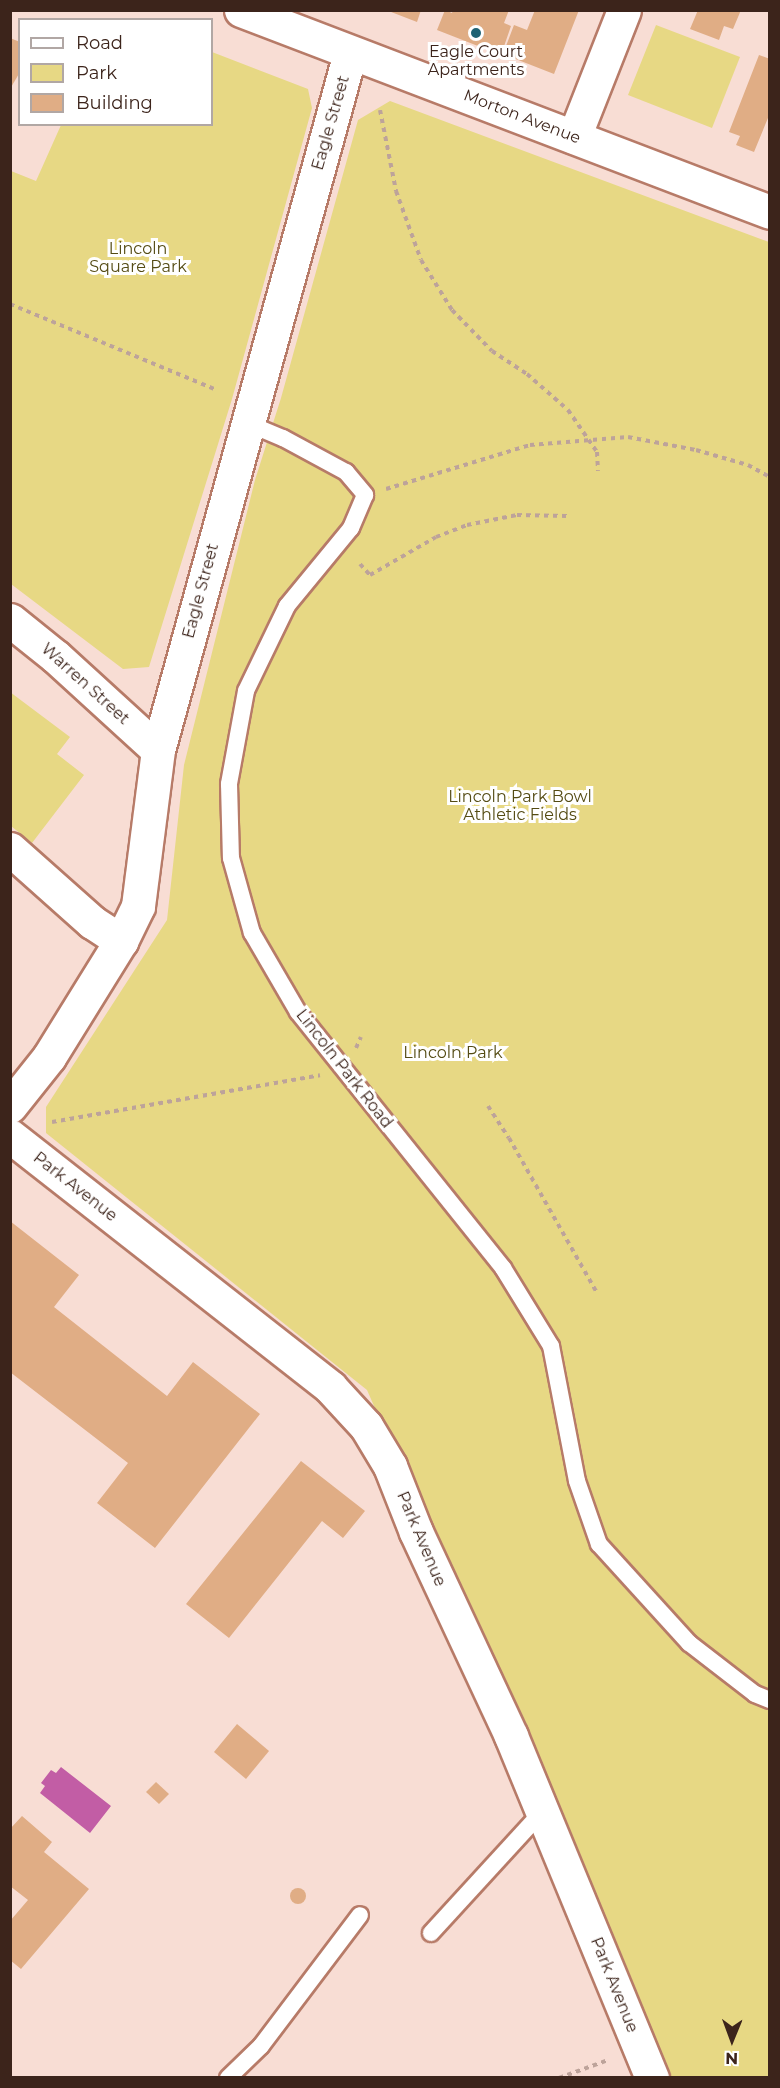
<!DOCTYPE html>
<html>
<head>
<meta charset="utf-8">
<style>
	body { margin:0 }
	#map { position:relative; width:780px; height:2088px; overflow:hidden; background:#f8ddd4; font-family:Montserrat,sans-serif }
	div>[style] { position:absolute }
	.green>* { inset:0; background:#e7d884 }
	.water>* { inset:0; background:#c25da5 }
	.building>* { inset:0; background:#e0ad85 }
	.round { border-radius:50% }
	.path>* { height:4px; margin-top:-2px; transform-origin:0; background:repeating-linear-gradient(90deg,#bda39a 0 4.5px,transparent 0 9px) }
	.roads { filter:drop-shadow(2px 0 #b77b68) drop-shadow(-2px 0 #b77b68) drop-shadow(0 2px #b77b68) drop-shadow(0 -2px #b77b68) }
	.service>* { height:16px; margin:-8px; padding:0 8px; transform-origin:8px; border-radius:8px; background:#fff }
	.minor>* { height:33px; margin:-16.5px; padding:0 16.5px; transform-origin:16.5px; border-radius:16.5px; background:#fff }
	.tertiary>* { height:33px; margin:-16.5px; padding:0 16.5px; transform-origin:16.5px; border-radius:16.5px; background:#fff }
	.dots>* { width:16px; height:16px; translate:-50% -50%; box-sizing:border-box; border:3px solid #fff; border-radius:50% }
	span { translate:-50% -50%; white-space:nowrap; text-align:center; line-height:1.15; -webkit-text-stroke:6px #fff; paint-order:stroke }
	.poi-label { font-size:16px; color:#3c241b }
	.street-label { font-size:16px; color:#3c241b }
	.park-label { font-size:16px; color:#544b13 }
	.frame { position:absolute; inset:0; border:12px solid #3c241b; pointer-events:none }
	.legend { position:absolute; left:18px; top:18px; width:195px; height:108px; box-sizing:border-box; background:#fff; border:2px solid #b1a7a4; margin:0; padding:8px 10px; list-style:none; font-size:18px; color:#3c241b }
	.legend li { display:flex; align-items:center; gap:12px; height:30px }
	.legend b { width:30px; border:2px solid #b1a7a4 }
	.north { position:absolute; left:702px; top:2010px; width:60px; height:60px; -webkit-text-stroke:4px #fff; paint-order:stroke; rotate:181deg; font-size:16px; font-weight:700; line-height:24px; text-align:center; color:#3c241b }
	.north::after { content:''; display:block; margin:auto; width:21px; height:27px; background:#3c241b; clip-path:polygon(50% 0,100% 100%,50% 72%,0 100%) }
</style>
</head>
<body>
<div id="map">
	<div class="green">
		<i style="clip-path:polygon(656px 25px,740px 57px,712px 128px,628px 95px)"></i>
		<i style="clip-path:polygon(212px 52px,308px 89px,312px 108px,232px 399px,149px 667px,123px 669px,11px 584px,11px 171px,36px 181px,61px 125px,212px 124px)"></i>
		<i style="clip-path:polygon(390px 101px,769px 242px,769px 2077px,669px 2077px,367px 1390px,46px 1133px,46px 1107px,167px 920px,184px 765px,255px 480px,281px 398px,358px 120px)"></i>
		<i style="clip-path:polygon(10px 692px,70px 737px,57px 754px,84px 775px,32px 843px,11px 826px)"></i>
	</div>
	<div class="water">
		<i style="clip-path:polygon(61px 1767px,111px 1806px,90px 1833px,40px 1793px,45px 1786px,41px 1783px,51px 1770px,56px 1773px)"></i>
	</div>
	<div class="building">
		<i style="clip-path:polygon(386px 10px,421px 10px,417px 22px)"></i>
		<i style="clip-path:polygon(445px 10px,452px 13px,453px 10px,509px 10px,504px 23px,511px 26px,501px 55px,437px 30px)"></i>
		<i style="clip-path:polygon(535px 10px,579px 10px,554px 74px,503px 54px,514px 25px,527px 30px)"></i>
		<i style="clip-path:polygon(698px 10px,741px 10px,733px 29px,724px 26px,719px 40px,690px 29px)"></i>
		<i style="clip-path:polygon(10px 38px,20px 42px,20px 72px,10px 89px)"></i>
		<i style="clip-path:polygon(759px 55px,770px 59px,770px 113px,754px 152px,736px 145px,740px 136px,729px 132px)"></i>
		<i style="clip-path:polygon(10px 1221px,79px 1275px,54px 1307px,167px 1396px,193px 1362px,260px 1414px,155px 1548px,97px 1503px,128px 1463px,10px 1372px)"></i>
		<i style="clip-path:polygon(301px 1461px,365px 1511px,343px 1538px,322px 1521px,229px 1638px,186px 1604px)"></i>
		<i style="clip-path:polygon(237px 1724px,269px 1751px,246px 1779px,214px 1752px)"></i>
		<i style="clip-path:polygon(156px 1782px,169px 1794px,159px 1804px,146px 1792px)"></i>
		<i style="clip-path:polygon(22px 1816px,52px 1842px,44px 1852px,89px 1889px,21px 1969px,10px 1960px,10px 1921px,28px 1900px,10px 1886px,10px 1829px)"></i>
		<i class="round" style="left:290px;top:1888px;width:16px;height:16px"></i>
	</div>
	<div class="path">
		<i style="left:380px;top:110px;width:83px;rotate:78.8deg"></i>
		<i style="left:396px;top:191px;width:73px;rotate:70.1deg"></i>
		<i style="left:421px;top:260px;width:59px;rotate:58.2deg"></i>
		<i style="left:452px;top:310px;width:57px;rotate:45.7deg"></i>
		<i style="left:492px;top:351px;width:42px;rotate:33.3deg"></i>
		<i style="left:527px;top:374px;width:55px;rotate:41.3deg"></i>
		<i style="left:568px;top:410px;width:51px;rotate:55.4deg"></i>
		<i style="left:597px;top:452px;width:19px;rotate:87deg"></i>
		<i style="left:10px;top:304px;width:221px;rotate:22.6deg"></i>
		<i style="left:386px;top:489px;width:151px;rotate:-17deg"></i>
		<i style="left:530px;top:445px;width:98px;rotate:-4.7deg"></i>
		<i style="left:628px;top:437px;width:69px;rotate:10.8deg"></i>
		<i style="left:696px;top:450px;width:54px;rotate:16.1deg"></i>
		<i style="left:748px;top:465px;width:25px;rotate:29deg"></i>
		<i style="left:360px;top:564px;width:15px;rotate:48deg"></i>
		<i style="left:370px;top:575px;width:76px;rotate:-29.9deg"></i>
		<i style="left:436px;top:537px;width:33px;rotate:-21deg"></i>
		<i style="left:467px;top:525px;width:51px;rotate:-11.3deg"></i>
		<i style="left:517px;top:515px;width:50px;rotate:1.1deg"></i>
		<i style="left:356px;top:1048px;width:12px;rotate:-66deg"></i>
		<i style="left:488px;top:1106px;width:38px;rotate:57deg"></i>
		<i style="left:509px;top:1138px;width:176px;rotate:60.4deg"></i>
		<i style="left:52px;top:1122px;width:272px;rotate:-9.9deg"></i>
		<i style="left:559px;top:2078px;width:52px;rotate:-20.2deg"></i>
	</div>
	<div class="roads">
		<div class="service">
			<i style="left:247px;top:423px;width:39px;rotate:23deg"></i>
			<i style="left:283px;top:438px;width:72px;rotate:28.4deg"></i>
			<i style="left:346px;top:472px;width:30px;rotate:50deg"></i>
			<i style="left:365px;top:495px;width:36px;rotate:113deg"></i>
			<i style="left:351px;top:528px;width:101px;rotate:129.4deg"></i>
			<i style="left:287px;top:606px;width:94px;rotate:115.8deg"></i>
			<i style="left:246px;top:691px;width:95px;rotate:100.4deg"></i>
			<i style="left:229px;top:784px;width:74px;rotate:88.5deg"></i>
			<i style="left:231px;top:858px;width:78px;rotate:74.4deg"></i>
			<i style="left:252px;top:933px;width:91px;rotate:59.8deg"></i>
			<i style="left:298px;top:1012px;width:328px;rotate:51.3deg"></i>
			<i style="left:503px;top:1268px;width:92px;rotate:58.4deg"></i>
			<i style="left:551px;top:1346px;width:137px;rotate:79.1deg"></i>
			<i style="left:577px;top:1481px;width:67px;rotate:70.8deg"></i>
			<i style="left:599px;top:1544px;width:134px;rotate:47.7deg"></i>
			<i style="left:689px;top:1643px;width:83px;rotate:37.7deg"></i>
			<i style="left:755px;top:1694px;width:16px;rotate:22deg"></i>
			<i style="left:431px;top:1933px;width:164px;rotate:-47.5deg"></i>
			<i style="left:228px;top:2078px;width:46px;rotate:-44.1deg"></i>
			<i style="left:261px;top:2046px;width:164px;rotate:-52.9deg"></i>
		</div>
		<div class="minor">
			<i style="left:574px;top:137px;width:136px;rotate:-68.5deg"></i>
			<i style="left:10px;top:620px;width:58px;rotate:38.7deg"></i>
			<i style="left:55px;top:656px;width:139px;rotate:42.4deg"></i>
			<i style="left:10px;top:849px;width:110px;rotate:41.7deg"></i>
			<i style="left:92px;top:922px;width:35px;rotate:33deg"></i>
			<i style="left:10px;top:1136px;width:407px;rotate:38.1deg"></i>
			<i style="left:330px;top:1387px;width:53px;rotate:47.3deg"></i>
			<i style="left:366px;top:1426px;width:47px;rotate:59deg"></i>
			<i style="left:390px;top:1466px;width:71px;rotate:68.5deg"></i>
			<i style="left:416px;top:1532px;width:225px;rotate:65deg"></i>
			<i style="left:511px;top:1736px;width:370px;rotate:67.6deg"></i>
		</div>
		<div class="tertiary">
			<i style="left:241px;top:10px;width:566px;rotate:20.9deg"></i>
			<i style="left:10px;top:1106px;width:63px;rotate:-51.5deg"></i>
			<i style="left:49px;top:1057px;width:137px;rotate:-58.2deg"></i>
			<i style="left:121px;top:941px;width:39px;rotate:-64deg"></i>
			<i style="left:138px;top:906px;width:157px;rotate:-82.7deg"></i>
			<i style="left:158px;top:750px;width:723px;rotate:-74.6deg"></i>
		</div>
	</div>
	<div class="dots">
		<i style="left:476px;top:33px;background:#1e6274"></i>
	</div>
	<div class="poi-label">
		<span style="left:476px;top:61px">Eagle Court<br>Apartments</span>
	</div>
	<div class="street-label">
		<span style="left:522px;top:117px;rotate:21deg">Morton Avenue</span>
		<span style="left:331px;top:123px;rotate:-74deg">Eagle Street</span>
		<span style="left:201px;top:591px;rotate:-75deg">Eagle Street</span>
		<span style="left:85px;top:684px;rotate:42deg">Warren Street</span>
		<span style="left:344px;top:1069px;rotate:52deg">Lincoln Park Road</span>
		<span style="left:75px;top:1187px;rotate:38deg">Park Avenue</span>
		<span style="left:421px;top:1539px;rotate:67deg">Park Avenue</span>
		<span style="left:614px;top:1985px;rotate:68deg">Park Avenue</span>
	</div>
	<div class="park-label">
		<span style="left:138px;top:258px">Lincoln<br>Square Park</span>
		<span style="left:520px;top:806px">Lincoln Park Bowl<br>Athletic Fields</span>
		<span style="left:453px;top:1053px">Lincoln Park</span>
	</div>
	<div class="frame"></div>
	<ul class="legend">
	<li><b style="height:8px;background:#fff"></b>Road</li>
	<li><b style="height:16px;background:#e7d884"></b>Park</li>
	<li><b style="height:16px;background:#e0ad85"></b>Building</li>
	</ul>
	<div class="north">N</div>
</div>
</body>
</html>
